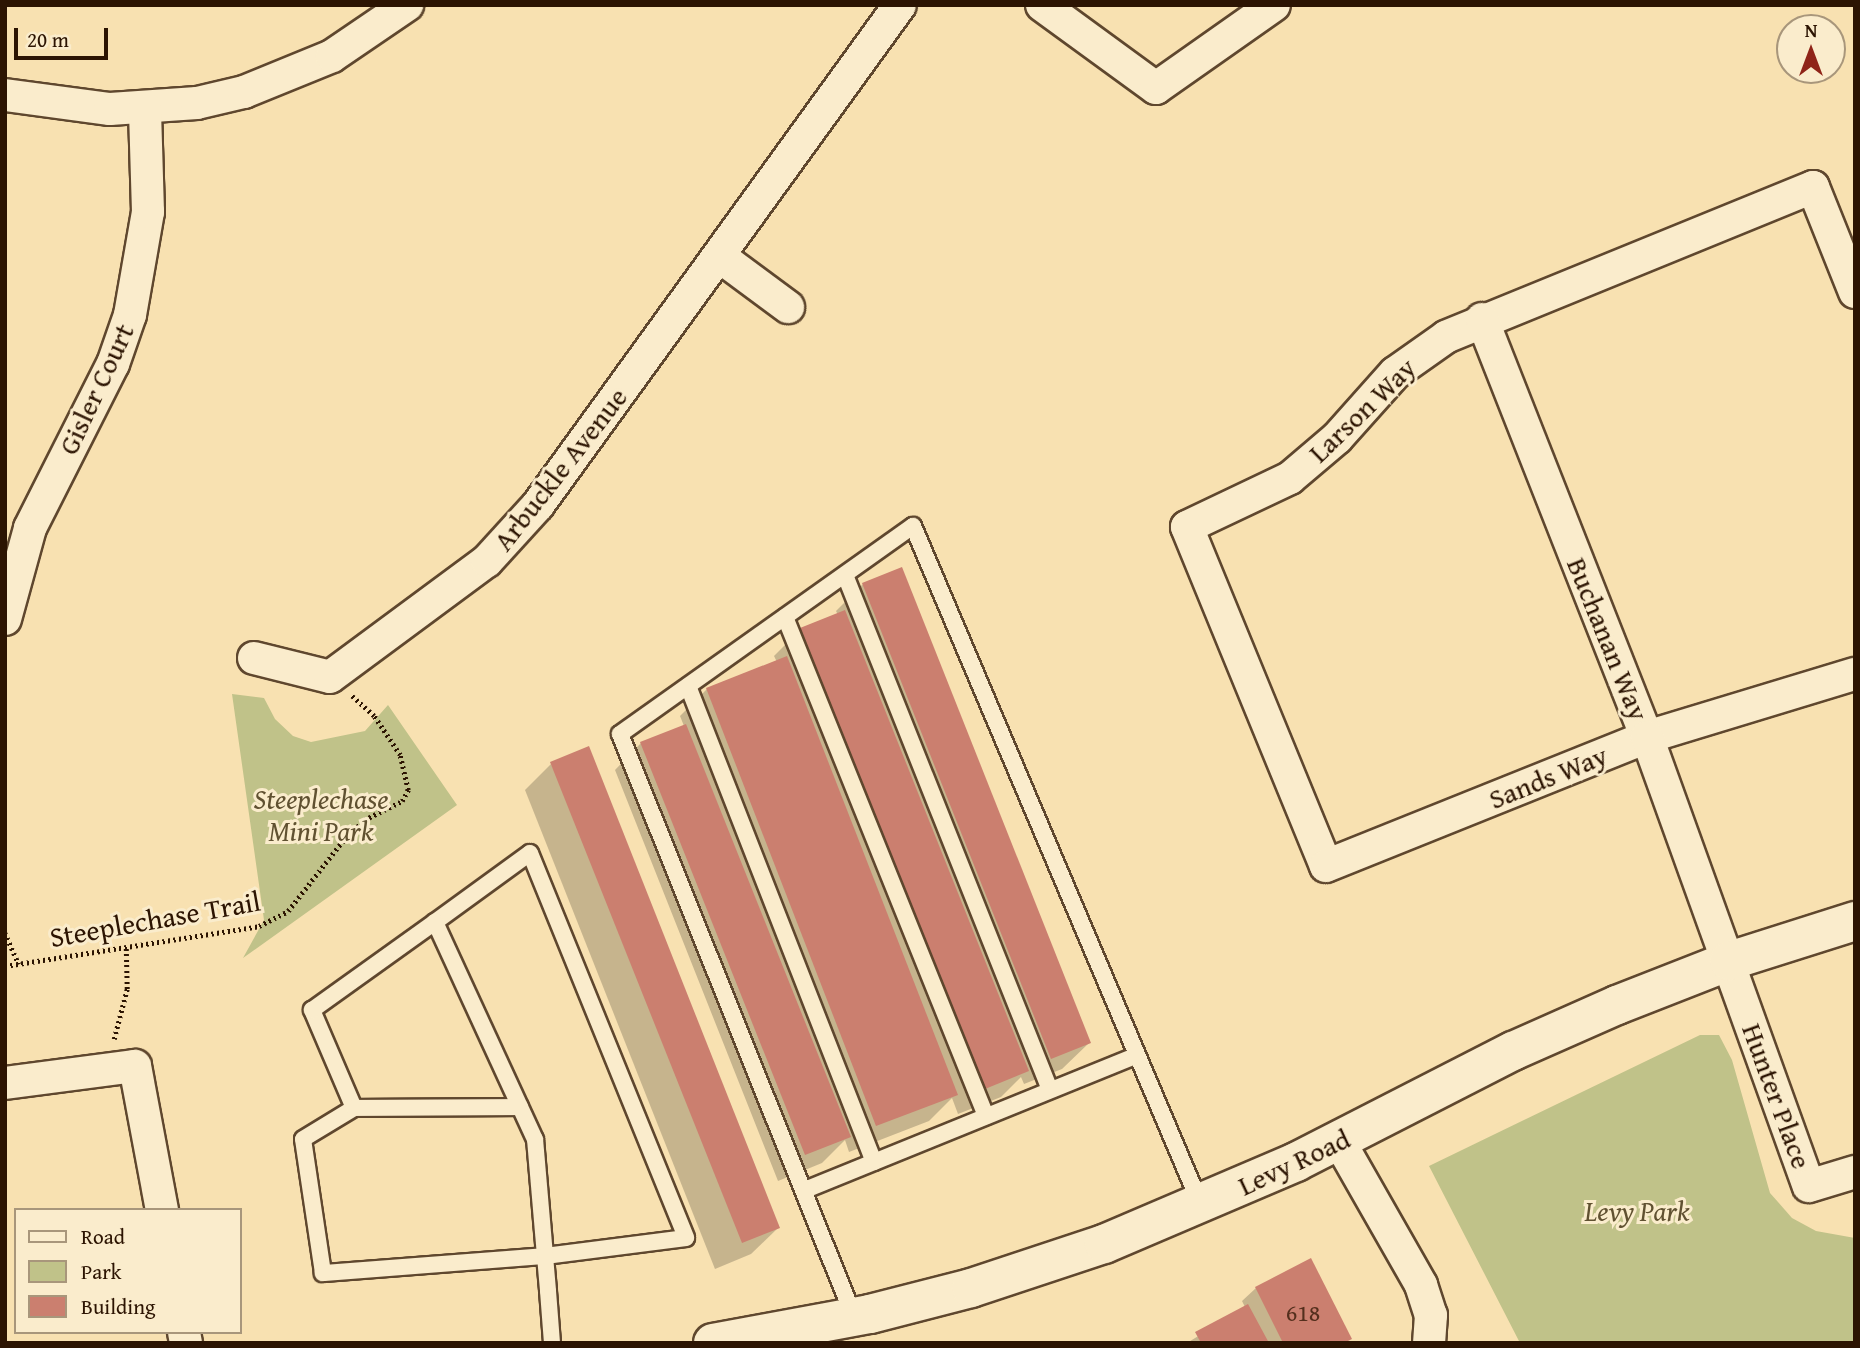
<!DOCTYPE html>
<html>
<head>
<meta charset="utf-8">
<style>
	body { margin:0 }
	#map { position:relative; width:1860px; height:1348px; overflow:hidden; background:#f8e1b1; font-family:"Gentium Book Plus",serif }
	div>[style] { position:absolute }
	.green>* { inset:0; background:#c0c289 }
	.shadow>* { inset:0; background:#0003 }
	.building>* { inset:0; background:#cb7f6f }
	.path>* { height:4.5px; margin-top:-2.25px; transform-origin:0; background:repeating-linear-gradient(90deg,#2c1402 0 2px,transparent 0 5.5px) }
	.roads { filter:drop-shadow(2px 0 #5f472e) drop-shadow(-2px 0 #5f472e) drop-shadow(0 2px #5f472e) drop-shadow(0 -2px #5f472e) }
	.service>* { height:16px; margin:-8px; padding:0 8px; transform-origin:8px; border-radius:8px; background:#faeccc }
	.minor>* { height:32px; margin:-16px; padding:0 16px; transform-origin:16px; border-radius:16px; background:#faeccc }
	.tertiary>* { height:38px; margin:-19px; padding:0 19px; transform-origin:19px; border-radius:19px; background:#faeccc }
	span { translate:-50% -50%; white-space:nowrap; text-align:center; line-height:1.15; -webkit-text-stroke:6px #faeccc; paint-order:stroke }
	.number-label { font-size:24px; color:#542f1d }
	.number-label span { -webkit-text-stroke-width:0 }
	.street-label { font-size:28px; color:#2c1402 }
	.park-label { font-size:28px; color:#605131; font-style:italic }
	.frame { position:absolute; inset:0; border:7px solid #2c1402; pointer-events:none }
	.legend { position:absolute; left:14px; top:1208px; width:228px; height:126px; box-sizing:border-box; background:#faeccc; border:2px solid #a8967b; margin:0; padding:9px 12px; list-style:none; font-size:21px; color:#2c1402 }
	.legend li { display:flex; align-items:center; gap:14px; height:35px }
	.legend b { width:35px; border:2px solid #a8967b }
	.north { position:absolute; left:1776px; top:14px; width:70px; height:70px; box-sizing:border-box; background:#faeccc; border:2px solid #a8967b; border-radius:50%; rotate:0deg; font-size:19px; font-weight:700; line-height:28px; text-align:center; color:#2c1402 }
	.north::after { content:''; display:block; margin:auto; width:24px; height:32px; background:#8f2418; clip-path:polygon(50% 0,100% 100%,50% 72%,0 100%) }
	.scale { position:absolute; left:14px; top:28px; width:94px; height:32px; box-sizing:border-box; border:4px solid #2c1402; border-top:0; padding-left:9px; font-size:21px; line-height:24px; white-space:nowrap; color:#2c1402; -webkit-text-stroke:5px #faeccc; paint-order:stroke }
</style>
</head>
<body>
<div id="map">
	<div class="green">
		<i style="clip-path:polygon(232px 694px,264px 698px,275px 719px,293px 736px,311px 742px,365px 731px,388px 705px,457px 805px,243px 958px,264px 920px)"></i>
		<i style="clip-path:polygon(1700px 1035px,1719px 1035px,1732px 1060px,1770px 1193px,1792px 1218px,1816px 1231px,1855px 1238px,1855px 1343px,1520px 1343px,1429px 1166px)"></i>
	</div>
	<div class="shadow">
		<i style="clip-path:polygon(863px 584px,1089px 1043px,1062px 1069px,1024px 1084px,1021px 1077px,1001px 1097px,958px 1114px,952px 1098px,929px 1121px,849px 1152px,845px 1140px,822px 1163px,778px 1181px,615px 770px,641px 743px,684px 726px,680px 716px,707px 689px,777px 662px,774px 656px,801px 629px,838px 615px,836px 611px)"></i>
		<i style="clip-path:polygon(551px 764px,778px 1228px,751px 1254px,715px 1269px,525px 790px)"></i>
		<i style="clip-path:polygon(1256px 1288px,1350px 1338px,1346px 1343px,1187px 1343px,1245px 1307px,1242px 1301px)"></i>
	</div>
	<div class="building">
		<i style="clip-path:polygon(902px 567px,1091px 1043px,1051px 1059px,862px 583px)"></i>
		<i style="clip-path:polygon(845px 610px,1029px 1071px,985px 1089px,800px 628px)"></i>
		<i style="clip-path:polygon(787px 656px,958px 1095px,876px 1126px,706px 688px)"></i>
		<i style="clip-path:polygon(686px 724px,851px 1137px,805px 1155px,640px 742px)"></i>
		<i style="clip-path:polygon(589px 746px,780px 1228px,742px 1243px,550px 762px)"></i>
		<i style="clip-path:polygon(1311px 1258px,1352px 1339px,1344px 1343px,1283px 1343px,1255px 1287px)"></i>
		<i style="clip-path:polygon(1248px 1304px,1269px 1343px,1201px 1343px,1195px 1332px)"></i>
	</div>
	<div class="path">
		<i style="left:5px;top:933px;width:34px;rotate:66deg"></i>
		<i style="left:5px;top:966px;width:257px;rotate:-8.9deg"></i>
		<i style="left:259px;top:926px;width:33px;rotate:-27deg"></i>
		<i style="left:288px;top:911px;width:88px;rotate:-52deg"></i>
		<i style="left:342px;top:842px;width:31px;rotate:-45deg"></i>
		<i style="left:364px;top:820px;width:42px;rotate:-26.6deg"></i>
		<i style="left:402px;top:801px;width:13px;rotate:-61deg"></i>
		<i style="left:408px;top:790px;width:36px;rotate:-103deg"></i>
		<i style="left:400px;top:755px;width:47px;rotate:-123.7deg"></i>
		<i style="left:374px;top:716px;width:30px;rotate:-138deg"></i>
		<i style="left:114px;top:1039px;width:52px;rotate:-75.4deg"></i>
		<i style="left:127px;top:989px;width:41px;rotate:-91.4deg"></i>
	</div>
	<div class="roads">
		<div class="service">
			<i style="left:845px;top:575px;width:554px;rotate:68.29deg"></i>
			<i style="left:785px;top:617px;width:538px;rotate:68.06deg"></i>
			<i style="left:688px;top:686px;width:511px;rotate:68.66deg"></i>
			<i style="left:435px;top:922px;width:117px;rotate:-36deg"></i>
			<i style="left:530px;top:853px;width:415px;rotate:67.9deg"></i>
			<i style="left:686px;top:1238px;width:142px;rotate:172.7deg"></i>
			<i style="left:545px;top:1256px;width:223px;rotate:175.6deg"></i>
			<i style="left:323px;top:1273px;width:135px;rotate:-98.5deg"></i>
			<i style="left:303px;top:1139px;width:60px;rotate:-31.3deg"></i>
			<i style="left:354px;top:1108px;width:107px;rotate:-113.2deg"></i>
			<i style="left:312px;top:1010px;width:151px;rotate:-35.6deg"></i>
			<i style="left:435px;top:922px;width:239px;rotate:65.3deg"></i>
			<i style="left:535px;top:1139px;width:117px;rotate:85.1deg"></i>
			<i style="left:545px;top:1256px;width:35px;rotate:85deg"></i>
			<i style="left:548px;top:1291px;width:52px;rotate:85.6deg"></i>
			<i style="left:354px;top:1108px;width:166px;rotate:-0.3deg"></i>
			<i style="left:805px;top:1190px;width:358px;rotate:-22.1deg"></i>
			<i style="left:854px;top:1317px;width:628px;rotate:-111.87deg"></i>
			<i style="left:620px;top:734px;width:359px;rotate:-35.4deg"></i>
			<i style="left:913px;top:526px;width:735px;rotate:67.03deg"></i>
		</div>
		<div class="minor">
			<i style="left:1042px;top:5px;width:141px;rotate:36.1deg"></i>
			<i style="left:1156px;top:88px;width:144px;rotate:-35.1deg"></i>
			<i style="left:5px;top:95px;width:106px;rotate:7.6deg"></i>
			<i style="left:110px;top:109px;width:87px;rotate:-3.9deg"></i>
			<i style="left:197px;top:103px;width:48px;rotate:-13.2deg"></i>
			<i style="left:244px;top:92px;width:95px;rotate:-22.2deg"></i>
			<i style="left:332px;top:56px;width:91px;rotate:-34.2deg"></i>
			<i style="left:719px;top:256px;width:86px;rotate:36.5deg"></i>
			<i style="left:1855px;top:292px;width:113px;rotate:-111.8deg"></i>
			<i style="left:1813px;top:187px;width:396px;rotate:157.8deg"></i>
			<i style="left:1446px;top:337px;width:62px;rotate:144.8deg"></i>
			<i style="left:1395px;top:373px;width:87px;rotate:131.7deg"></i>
			<i style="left:1337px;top:438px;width:62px;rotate:139.6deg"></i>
			<i style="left:1290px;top:478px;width:114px;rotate:154.6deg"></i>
			<i style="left:1187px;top:527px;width:366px;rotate:67.7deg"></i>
			<i style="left:1326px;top:866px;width:346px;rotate:-21.9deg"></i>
			<i style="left:1647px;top:737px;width:217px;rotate:-16.9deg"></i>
			<i style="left:1482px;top:319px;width:449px;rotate:68.5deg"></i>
			<i style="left:1647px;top:737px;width:477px;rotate:70.2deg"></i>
			<i style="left:1809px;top:1186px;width:48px;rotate:-16.9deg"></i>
			<i style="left:5px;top:619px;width:94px;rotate:-74.6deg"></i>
			<i style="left:30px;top:528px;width:184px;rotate:-63.2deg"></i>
			<i style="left:113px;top:364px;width:52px;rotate:-70.9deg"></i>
			<i style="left:130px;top:315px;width:105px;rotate:-80.1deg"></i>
			<i style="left:148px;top:212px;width:104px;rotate:-91.7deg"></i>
			<i style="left:254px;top:658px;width:78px;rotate:14deg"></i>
			<i style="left:330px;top:677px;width:195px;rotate:-36.5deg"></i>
			<i style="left:487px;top:561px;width:76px;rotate:-47.7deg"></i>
			<i style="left:538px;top:505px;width:617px;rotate:-54.1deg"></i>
			<i style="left:5px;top:1083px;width:131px;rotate:-7.5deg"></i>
			<i style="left:135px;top:1066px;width:147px;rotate:79.4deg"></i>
			<i style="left:1339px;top:1141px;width:166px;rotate:60.3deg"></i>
			<i style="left:1421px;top:1285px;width:32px;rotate:72deg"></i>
			<i style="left:1431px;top:1315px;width:28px;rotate:94deg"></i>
			<i style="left:184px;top:1332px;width:11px;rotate:80deg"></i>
		</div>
		<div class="tertiary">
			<i style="left:713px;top:1343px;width:160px;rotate:-10.5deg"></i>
			<i style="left:870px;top:1314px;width:104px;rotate:-14.4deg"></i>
			<i style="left:971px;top:1288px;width:140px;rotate:-18.3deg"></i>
			<i style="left:1104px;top:1244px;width:209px;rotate:-23.1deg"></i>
			<i style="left:1296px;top:1162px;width:244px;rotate:-27.1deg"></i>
			<i style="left:1513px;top:1051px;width:114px;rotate:-23.9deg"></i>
			<i style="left:1617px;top:1005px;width:120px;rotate:-21.4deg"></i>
			<i style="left:1729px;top:961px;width:132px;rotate:-17.6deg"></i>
		</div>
	</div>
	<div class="number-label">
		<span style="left:1303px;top:1313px">618</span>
	</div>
	<div class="street-label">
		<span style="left:96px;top:389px;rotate:-65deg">Gisler Court</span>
		<span style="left:1362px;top:410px;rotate:-44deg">Larson Way</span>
		<span style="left:560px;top:469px;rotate:-52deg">Arbuckle Avenue</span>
		<span style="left:1608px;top:639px;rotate:68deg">Buchanan Way</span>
		<span style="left:1548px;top:777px;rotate:-22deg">Sands Way</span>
		<span style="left:155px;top:919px;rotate:-10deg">Steeplechase Trail</span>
		<span style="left:1777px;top:1096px;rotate:70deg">Hunter Place</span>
		<span style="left:1294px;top:1162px;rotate:-25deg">Levy Road</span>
	</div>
	<div class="park-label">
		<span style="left:321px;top:815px">Steeplechase<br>Mini Park</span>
		<span style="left:1637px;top:1211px">Levy Park</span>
	</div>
	<div class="frame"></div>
	<ul class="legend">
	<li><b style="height:9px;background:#faeccc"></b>Road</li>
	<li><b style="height:19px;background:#c0c289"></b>Park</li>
	<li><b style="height:19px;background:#cb7f6f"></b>Building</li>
	</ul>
	<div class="north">N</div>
	<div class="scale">20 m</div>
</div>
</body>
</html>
